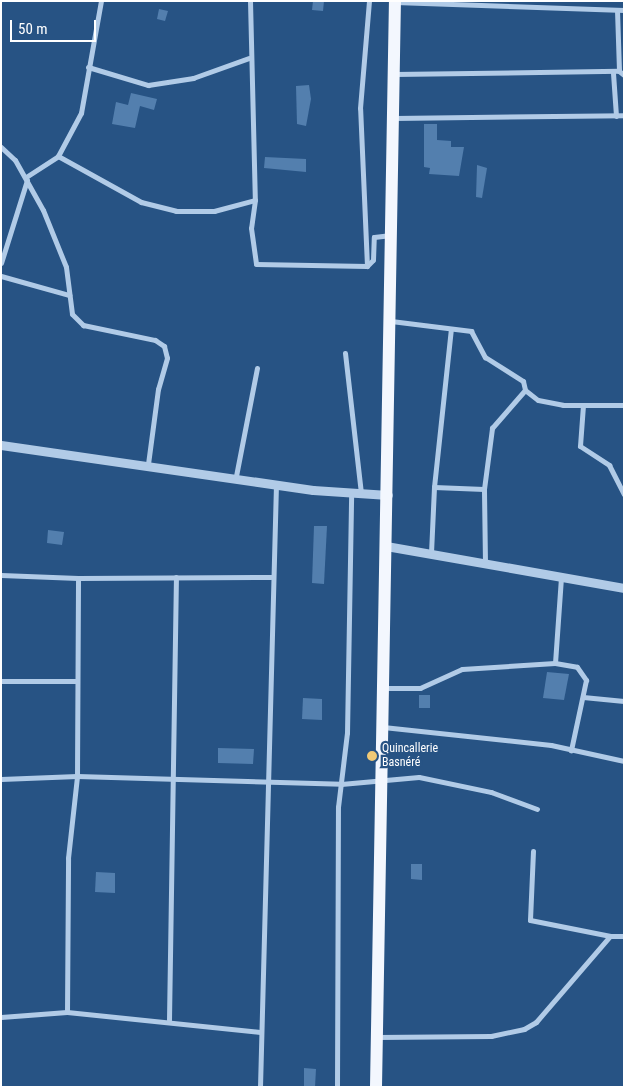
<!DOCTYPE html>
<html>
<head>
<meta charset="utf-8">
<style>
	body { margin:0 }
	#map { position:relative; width:625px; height:1088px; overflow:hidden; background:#275384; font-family:"Roboto Condensed",sans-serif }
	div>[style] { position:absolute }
	.building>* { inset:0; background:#537fae }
	.minor>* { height:5px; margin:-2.5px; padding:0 2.5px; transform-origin:2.5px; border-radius:2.5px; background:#b1cbe7 }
	.tertiary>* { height:9px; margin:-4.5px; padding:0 4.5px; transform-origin:4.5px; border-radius:4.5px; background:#b1cbe7 }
	.primary>* { height:12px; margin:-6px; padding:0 6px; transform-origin:6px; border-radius:6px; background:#f3f7fe }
	.dots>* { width:14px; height:14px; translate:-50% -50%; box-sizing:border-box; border:2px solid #275384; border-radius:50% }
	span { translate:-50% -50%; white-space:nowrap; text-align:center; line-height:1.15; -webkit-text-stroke:4.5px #275384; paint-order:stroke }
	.poi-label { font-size:12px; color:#fff }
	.left { translate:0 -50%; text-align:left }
	.frame { position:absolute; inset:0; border:2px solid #fff; pointer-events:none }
	.scale { position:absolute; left:10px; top:20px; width:86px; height:22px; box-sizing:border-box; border:2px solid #fff; border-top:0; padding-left:6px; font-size:15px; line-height:18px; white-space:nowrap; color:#fff; -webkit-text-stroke:4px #275384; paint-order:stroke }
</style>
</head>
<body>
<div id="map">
	<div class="building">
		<i style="clip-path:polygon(313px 1px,324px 1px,323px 11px,312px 10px)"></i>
		<i style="clip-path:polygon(159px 9px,168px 11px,165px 21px,157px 19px)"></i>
		<i style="clip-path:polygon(309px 85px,311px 99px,306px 126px,297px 124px,296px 86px)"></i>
		<i style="clip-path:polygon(131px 93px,157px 99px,154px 110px,140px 106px,135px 128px,112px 124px,116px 102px,128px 105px)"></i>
		<i style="clip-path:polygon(424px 124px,437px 124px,437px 140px,451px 141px,451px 147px,464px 147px,459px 176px,429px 174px,430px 168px,424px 167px)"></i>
		<i style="clip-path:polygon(265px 157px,306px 159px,306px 172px,264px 168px)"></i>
		<i style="clip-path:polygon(477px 165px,487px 168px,482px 198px,476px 197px)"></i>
		<i style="clip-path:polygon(314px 526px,327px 526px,324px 584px,312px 583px)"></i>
		<i style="clip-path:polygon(48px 530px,64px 532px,62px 545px,47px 543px)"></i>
		<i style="clip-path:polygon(547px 672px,569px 674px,564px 700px,543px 698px)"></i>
		<i style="clip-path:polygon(419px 695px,430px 695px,430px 708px,419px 708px)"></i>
		<i style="clip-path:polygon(303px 698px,322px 699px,322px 720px,302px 719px)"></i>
		<i style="clip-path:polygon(218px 748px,254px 749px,253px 764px,218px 763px)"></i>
		<i style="clip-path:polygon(411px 864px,422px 864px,422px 880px,411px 879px)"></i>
		<i style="clip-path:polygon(96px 872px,115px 873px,115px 893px,95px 892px)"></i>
		<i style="clip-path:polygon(304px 1068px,316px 1069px,315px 1087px,304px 1087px)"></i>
	</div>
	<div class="minor">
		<i style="left:250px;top:1px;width:199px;rotate:88.6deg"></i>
		<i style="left:255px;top:200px;width:28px;rotate:98deg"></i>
		<i style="left:251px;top:228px;width:36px;rotate:82deg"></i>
		<i style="left:256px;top:264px;width:111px;rotate:1deg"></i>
		<i style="left:367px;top:266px;width:8px;rotate:-45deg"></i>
		<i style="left:373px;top:260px;width:23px;rotate:-88deg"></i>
		<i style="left:374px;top:237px;width:17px;rotate:-7deg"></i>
		<i style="left:395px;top:2px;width:229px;rotate:2deg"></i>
		<i style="left:617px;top:10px;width:61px;rotate:88.1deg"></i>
		<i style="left:619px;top:71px;width:6px;rotate:39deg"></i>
		<i style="left:88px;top:67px;width:63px;rotate:16.7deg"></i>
		<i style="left:148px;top:85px;width:46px;rotate:-8.8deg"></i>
		<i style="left:193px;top:78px;width:59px;rotate:-19.7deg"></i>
		<i style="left:613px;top:73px;width:43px;rotate:86deg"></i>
		<i style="left:394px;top:74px;width:225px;rotate:-0.8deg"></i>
		<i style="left:394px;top:118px;width:230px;rotate:-0.7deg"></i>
		<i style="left:1px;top:147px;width:19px;rotate:43deg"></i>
		<i style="left:15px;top:160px;width:57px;rotate:60.8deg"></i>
		<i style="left:43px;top:210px;width:61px;rotate:68deg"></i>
		<i style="left:66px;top:267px;width:47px;rotate:82.7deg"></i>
		<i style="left:72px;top:314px;width:16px;rotate:45deg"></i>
		<i style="left:83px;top:325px;width:74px;rotate:11.8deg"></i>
		<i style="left:155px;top:340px;width:11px;rotate:34deg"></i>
		<i style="left:164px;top:346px;width:12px;rotate:76deg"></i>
		<i style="left:167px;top:358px;width:32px;rotate:106deg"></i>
		<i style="left:158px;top:389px;width:76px;rotate:97.6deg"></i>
		<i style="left:58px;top:156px;width:95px;rotate:29deg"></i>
		<i style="left:141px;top:202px;width:36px;rotate:14deg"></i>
		<i style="left:176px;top:211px;width:38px"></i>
		<i style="left:214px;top:211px;width:42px;rotate:-15deg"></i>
		<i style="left:26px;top:177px;width:38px;rotate:-33deg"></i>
		<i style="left:58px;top:156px;width:49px;rotate:-61.9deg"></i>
		<i style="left:81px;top:113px;width:114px;rotate:-79.9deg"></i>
		<i style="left:1px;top:263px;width:87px;rotate:-72.6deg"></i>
		<i style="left:367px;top:266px;width:158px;rotate:-92.5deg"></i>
		<i style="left:360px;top:108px;width:107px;rotate:-85.2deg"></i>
		<i style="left:1px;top:276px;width:71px;rotate:15.6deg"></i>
		<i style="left:391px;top:321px;width:81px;rotate:7.1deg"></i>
		<i style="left:471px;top:331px;width:30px;rotate:62deg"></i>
		<i style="left:485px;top:357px;width:45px;rotate:32.3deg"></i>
		<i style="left:523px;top:381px;width:9px;rotate:77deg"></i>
		<i style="left:525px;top:390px;width:16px;rotate:38deg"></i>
		<i style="left:538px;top:400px;width:25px;rotate:11deg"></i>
		<i style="left:563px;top:405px;width:61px"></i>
		<i style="left:345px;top:353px;width:142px;rotate:83.5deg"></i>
		<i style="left:583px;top:405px;width:41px;rotate:94.2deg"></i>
		<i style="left:580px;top:446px;width:35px;rotate:33deg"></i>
		<i style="left:609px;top:465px;width:33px;rotate:63deg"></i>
		<i style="left:236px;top:476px;width:110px;rotate:-79deg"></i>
		<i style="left:434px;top:487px;width:159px;rotate:-83.9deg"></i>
		<i style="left:431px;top:553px;width:66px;rotate:-87.4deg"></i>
		<i style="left:434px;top:487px;width:50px;rotate:2.3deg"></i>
		<i style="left:485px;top:563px;width:74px;rotate:-90.8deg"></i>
		<i style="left:484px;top:489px;width:62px;rotate:-82.5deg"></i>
		<i style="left:492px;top:428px;width:50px;rotate:-49deg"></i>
		<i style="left:1px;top:575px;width:77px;rotate:2.2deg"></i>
		<i style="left:555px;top:663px;width:86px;rotate:-86deg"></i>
		<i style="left:1px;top:681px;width:75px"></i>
		<i style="left:384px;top:688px;width:36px"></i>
		<i style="left:420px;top:688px;width:46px;rotate:-24.3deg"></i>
		<i style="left:462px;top:669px;width:93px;rotate:-3.7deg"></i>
		<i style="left:555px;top:663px;width:22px;rotate:10deg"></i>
		<i style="left:577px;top:667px;width:16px;rotate:55deg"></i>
		<i style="left:586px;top:680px;width:72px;rotate:102.1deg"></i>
		<i style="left:583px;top:697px;width:41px;rotate:5.6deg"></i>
		<i style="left:383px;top:727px;width:169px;rotate:6.1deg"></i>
		<i style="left:551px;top:745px;width:75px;rotate:12.4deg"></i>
		<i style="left:1px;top:779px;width:76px;rotate:-2.3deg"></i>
		<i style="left:77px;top:776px;width:264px;rotate:1.7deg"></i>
		<i style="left:341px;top:784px;width:78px;rotate:-5.1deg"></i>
		<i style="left:419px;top:777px;width:74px;rotate:11.8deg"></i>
		<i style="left:491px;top:792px;width:49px;rotate:20.3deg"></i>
		<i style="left:533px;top:851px;width:69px;rotate:92.5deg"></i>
		<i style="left:530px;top:920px;width:82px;rotate:11.3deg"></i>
		<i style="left:67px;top:1012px;width:154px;rotate:-89.6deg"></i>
		<i style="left:68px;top:858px;width:82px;rotate:-83.7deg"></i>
		<i style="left:77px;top:776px;width:198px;rotate:-89.7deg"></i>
		<i style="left:78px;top:578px;width:193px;rotate:-0.3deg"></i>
		<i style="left:1px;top:1017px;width:66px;rotate:-4.3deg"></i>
		<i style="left:67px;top:1012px;width:194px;rotate:5.9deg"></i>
		<i style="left:169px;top:1020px;width:443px;rotate:-89.1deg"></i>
		<i style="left:377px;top:1037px;width:114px;rotate:-0.5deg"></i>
		<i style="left:491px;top:1036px;width:34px;rotate:-12deg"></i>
		<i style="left:524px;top:1029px;width:14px;rotate:-30deg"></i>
		<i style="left:536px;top:1022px;width:113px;rotate:-49.3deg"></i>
		<i style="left:610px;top:936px;width:14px"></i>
		<i style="left:260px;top:1087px;width:602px;rotate:-88.48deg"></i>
		<i style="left:337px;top:1087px;width:280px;rotate:-89.8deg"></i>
		<i style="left:338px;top:807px;width:75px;rotate:-83.1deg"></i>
		<i style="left:347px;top:733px;width:239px;rotate:-89deg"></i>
	</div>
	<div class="tertiary">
		<i style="left:1px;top:445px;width:315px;rotate:8.2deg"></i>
		<i style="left:313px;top:490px;width:75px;rotate:3.8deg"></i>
		<i style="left:386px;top:546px;width:242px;rotate:10deg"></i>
	</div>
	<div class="primary">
		<i style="left:376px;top:1087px;width:1086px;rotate:-89deg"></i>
	</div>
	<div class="dots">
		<i style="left:372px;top:756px;background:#f0c976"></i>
	</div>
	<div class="poi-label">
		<span class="left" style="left:382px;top:756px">Quincallerie<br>Basnéré</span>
	</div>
	<div class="frame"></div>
	<div class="scale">50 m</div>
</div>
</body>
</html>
